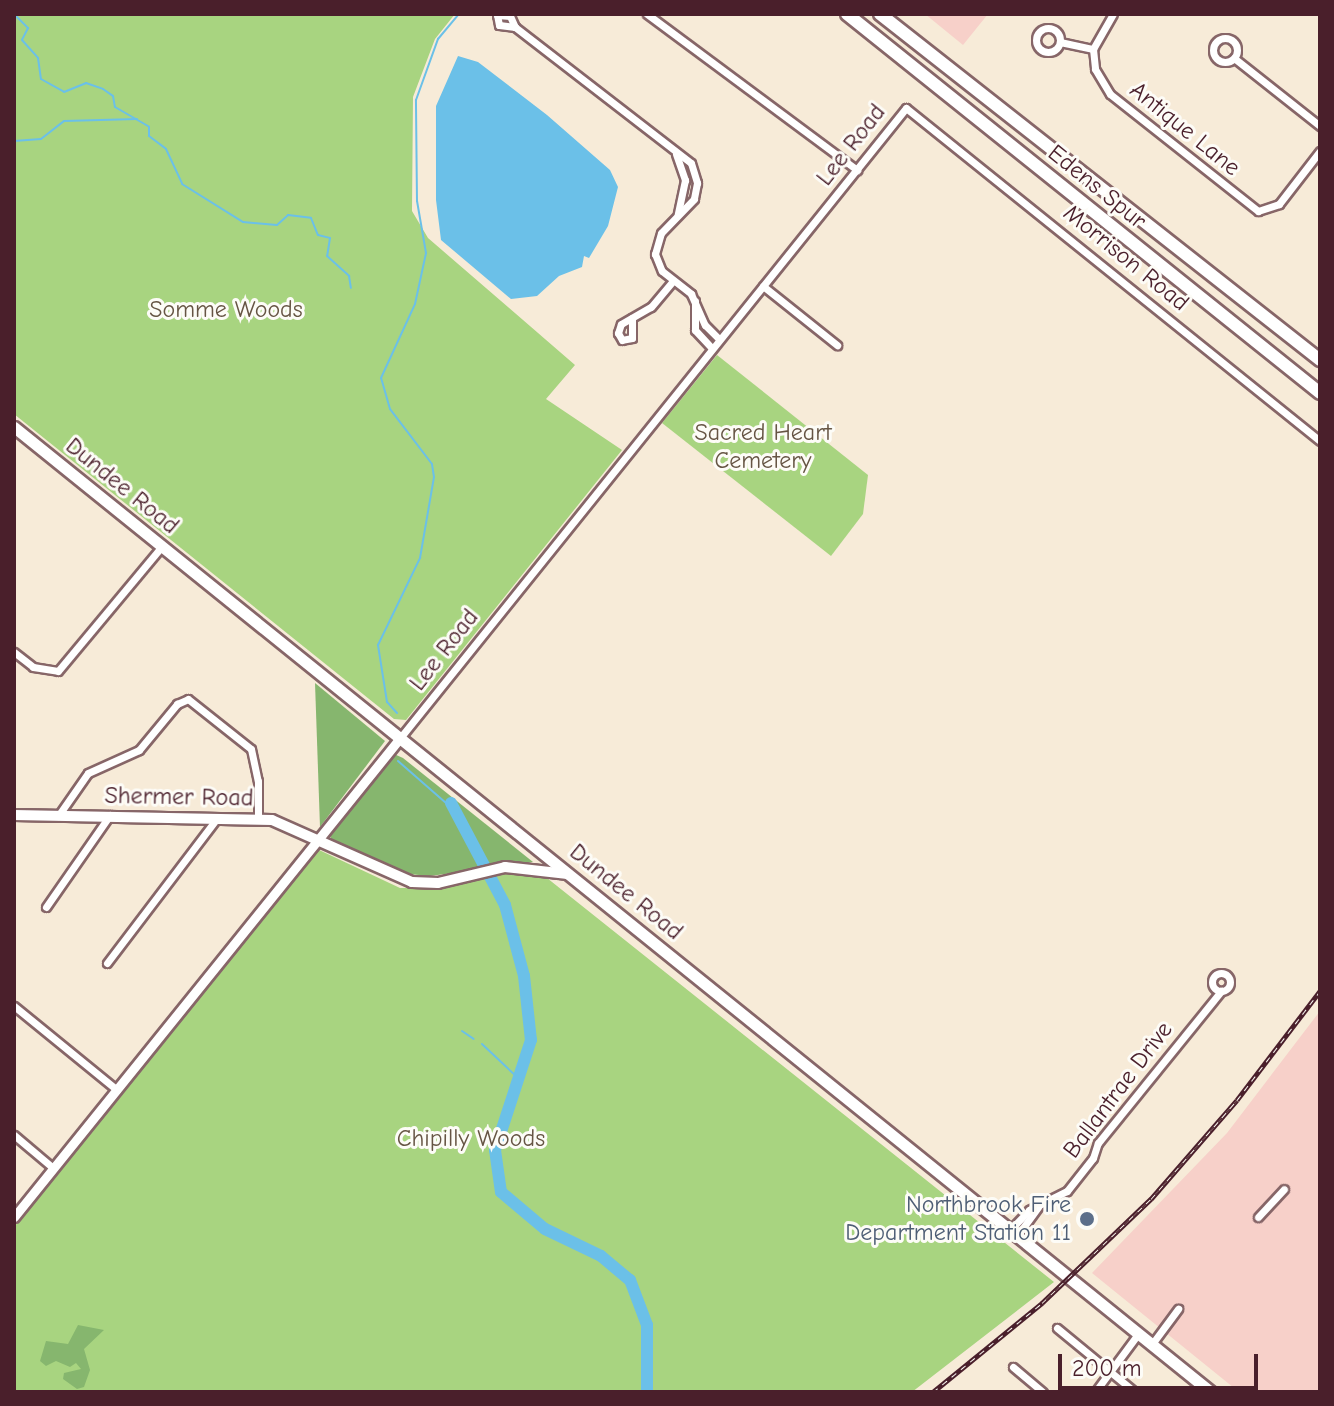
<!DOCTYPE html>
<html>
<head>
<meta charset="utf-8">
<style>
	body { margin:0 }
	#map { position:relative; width:1334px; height:1406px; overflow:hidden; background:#f7ebd8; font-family:"Comic Neue",sans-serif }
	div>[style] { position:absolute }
	.built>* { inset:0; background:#f7d0c9 }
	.green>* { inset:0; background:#a8d480 }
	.forest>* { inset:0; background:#86b66e }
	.water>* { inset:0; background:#6bc0e8 }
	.stream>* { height:2px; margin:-1px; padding:0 1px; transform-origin:1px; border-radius:1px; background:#6bc0e8 }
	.river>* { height:12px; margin:-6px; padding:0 6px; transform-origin:6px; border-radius:6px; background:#6bc0e8 }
	.roads { filter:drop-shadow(2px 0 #876668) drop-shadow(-2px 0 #876668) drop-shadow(0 2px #876668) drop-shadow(0 -2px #876668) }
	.minor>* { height:7px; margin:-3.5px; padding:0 3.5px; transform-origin:3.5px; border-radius:3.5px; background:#fff }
	.minor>.ring { margin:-3.5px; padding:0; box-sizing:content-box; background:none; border:7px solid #fff; border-radius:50% }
	.tertiary>* { height:9px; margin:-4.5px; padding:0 4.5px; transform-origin:4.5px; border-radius:4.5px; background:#fff }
	.secondary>* { height:10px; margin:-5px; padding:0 5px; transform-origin:5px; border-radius:5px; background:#fff }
	.primary>* { height:11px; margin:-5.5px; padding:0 5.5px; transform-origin:5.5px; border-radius:5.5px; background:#fff }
	.motorway>* { height:12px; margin:-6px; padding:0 6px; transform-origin:6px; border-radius:6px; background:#fff }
	.rail>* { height:5px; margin-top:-2.5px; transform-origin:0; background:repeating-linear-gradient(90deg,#fdfcf7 0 6px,#4a1f2b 0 12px); box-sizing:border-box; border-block:2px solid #4a1f2b }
	.dots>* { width:22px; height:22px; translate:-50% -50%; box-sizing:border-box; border:4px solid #fdfcf7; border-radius:50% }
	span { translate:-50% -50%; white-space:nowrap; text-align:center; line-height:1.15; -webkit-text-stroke:6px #fdfcf7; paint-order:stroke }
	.street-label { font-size:24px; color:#4a1f2b }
	.park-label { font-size:24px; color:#654 }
	.service-label { font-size:24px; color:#4e5e75 }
	.right { translate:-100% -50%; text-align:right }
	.frame { position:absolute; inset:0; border:16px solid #4a1f2b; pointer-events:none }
	.scale { position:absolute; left:1058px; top:1354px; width:200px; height:36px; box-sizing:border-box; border:4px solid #4a1f2b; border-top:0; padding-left:10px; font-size:24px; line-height:28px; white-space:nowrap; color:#4a1f2b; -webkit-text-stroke:6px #fdfcf7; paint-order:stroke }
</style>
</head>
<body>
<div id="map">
	<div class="built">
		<i style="clip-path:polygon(925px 14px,988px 14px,963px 45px)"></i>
		<i style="clip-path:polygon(1320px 1011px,1320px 1392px,1239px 1392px,1092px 1273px,1227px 1133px)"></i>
	</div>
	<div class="green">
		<i style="clip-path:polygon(14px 14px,455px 14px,435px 39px,413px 97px,412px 211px,428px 238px,575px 365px,546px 399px,622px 450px,406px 720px,394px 719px,14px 414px)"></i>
		<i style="clip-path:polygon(717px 355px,868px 475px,863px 514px,831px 556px,662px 423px)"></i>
		<i style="clip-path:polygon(317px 849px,400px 888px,440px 888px,508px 873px,547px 878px,1054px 1282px,912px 1392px,14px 1392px,14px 1227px)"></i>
	</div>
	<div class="forest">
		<i style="clip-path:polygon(315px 683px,385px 741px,320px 827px)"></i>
		<i style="clip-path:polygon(394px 754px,403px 758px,533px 862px,430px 876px,408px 874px,332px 840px,329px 834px)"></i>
		<i style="clip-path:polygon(78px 1325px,104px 1330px,84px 1349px,90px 1370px,84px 1387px,77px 1389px,63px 1379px,64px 1373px,81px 1369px,76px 1363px,70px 1367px,56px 1361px,46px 1366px,40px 1361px,46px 1341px,68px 1344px)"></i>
	</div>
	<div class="water">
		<i style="clip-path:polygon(458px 56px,478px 62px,547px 115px,610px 170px,618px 187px,608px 226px,589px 258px,584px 256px,582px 267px,559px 276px,537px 296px,511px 299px,441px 240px,436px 200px,436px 106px)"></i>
	</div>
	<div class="stream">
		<i style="left:14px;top:14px;width:20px;rotate:45deg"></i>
		<i style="left:28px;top:28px;width:13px;rotate:117deg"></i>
		<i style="left:22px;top:40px;width:24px;rotate:48deg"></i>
		<i style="left:38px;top:58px;width:21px;rotate:82deg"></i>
		<i style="left:41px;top:79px;width:26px;rotate:29deg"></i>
		<i style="left:64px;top:92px;width:24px;rotate:-22deg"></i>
		<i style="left:86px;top:83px;width:18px;rotate:19deg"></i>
		<i style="left:103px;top:89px;width:12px;rotate:35deg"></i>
		<i style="left:113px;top:96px;width:11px;rotate:80deg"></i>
		<i style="left:115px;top:107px;width:39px;rotate:30deg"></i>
		<i style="left:149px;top:127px;width:9px;rotate:90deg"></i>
		<i style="left:149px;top:136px;width:21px;rotate:37deg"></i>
		<i style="left:166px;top:149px;width:38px;rotate:65deg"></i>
		<i style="left:182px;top:184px;width:72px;rotate:31.9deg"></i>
		<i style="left:243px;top:222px;width:34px;rotate:5deg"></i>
		<i style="left:277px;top:225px;width:15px;rotate:-42deg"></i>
		<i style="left:288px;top:215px;width:23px;rotate:7deg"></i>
		<i style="left:311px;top:218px;width:18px;rotate:68deg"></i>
		<i style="left:318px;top:235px;width:12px;rotate:14deg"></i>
		<i style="left:330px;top:238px;width:18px;rotate:99deg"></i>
		<i style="left:327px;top:256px;width:30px;rotate:42deg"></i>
		<i style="left:349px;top:276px;width:12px;rotate:81deg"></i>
		<i style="left:14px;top:141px;width:27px;rotate:-4deg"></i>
		<i style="left:41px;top:139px;width:29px;rotate:-38deg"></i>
		<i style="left:64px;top:121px;width:73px;rotate:-1.6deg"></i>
		<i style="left:397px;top:713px;width:15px;rotate:-132deg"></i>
		<i style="left:387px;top:702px;width:58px;rotate:-99deg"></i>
		<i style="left:378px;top:645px;width:97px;rotate:-64.2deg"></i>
		<i style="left:420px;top:558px;width:82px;rotate:-80.2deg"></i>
		<i style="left:434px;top:477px;width:13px;rotate:-99deg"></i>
		<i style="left:432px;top:464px;width:69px;rotate:-127.4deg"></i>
		<i style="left:390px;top:409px;width:32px;rotate:-106deg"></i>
		<i style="left:381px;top:378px;width:81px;rotate:-65.3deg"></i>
		<i style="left:415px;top:304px;width:52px;rotate:-77.8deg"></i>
		<i style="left:426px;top:253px;width:53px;rotate:-99.8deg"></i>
		<i style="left:417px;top:201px;width:101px;rotate:-90.6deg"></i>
		<i style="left:416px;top:100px;width:65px;rotate:-70.2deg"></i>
		<i style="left:438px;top:39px;width:33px;rotate:-50deg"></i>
		<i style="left:398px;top:761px;width:85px;rotate:41.2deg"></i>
		<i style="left:462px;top:1031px;width:14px;rotate:34deg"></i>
		<i style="left:482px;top:1044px;width:48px;rotate:43.3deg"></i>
	</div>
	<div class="river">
		<i style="left:451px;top:803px;width:115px;rotate:62.1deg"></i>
		<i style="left:505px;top:905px;width:73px;rotate:75deg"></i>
		<i style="left:524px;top:976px;width:64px;rotate:83.8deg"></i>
		<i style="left:531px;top:1040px;width:116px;rotate:108.1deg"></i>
		<i style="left:495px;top:1150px;width:42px;rotate:81.9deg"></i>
		<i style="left:501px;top:1192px;width:57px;rotate:40.1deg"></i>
		<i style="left:545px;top:1229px;width:62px;rotate:25.7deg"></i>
		<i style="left:601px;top:1256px;width:38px;rotate:40deg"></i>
		<i style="left:630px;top:1280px;width:48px;rotate:69.3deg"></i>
		<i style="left:647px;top:1325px;width:67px;rotate:90deg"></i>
	</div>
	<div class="roads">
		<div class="minor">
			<i style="left:647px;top:14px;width:262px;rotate:36.6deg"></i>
			<i style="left:515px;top:27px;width:16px;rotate:-173deg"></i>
			<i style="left:499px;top:25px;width:10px;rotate:-101deg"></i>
			<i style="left:497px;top:15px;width:13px;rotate:4deg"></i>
			<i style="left:510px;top:16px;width:12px;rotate:66deg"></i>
			<i style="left:515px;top:27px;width:222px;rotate:37.7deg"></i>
			<i style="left:691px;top:163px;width:21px;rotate:73deg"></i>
			<i style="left:697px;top:183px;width:16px;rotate:101deg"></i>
			<i style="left:694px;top:199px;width:47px;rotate:134.1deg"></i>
			<i style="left:661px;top:233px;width:22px;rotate:106deg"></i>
			<i style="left:655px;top:254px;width:18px;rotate:68deg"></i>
			<i style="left:662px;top:271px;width:37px;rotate:38deg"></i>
			<i style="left:691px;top:294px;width:34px;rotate:66deg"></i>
			<i style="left:705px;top:325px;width:20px;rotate:45deg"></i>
			<i class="ring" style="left:1036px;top:28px;width:17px;height:17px"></i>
			<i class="ring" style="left:1213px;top:38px;width:17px;height:17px"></i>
			<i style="left:1060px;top:42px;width:34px;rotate:12deg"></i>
			<i style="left:1093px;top:49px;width:20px;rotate:84deg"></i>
			<i style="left:1095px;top:69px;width:29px;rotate:59deg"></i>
			<i style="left:1110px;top:94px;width:189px;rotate:38.3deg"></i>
			<i style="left:1258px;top:211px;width:22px;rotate:-18deg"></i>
			<i style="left:1279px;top:204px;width:67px;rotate:-52.3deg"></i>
			<i style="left:1093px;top:49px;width:40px;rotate:-60.3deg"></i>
			<i style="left:1234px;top:58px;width:110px;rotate:38.3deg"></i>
			<i style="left:676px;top:154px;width:28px;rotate:71deg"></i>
			<i style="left:685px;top:180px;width:35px;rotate:102deg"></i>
			<i style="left:763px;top:286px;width:95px;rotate:38.6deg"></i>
			<i style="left:695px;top:301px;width:29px;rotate:90deg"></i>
			<i style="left:695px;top:330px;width:23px;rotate:47deg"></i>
			<i style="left:632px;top:318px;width:20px;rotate:90deg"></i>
			<i style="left:632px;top:338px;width:10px;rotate:169deg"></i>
			<i style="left:622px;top:340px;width:8px;rotate:-120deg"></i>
			<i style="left:618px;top:333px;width:9px;rotate:-72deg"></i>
			<i style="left:621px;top:324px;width:34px;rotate:-30deg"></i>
			<i style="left:651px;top:307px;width:33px;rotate:-50deg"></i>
			<i style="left:14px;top:652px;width:24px;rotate:38deg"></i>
			<i style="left:33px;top:667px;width:25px;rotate:9deg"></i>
			<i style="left:58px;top:671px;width:163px;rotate:-50.2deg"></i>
			<i style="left:400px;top:738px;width:808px;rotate:-51.23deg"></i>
			<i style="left:906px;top:108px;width:531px;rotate:38.81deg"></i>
			<i style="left:58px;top:816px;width:52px;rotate:-55.1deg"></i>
			<i style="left:88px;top:773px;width:56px;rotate:-24.3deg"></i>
			<i style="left:139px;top:750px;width:60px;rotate:-50.4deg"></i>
			<i style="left:177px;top:704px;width:12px;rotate:-24deg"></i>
			<i style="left:188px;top:699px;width:80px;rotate:38.4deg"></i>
			<i style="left:251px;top:749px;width:33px;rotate:78deg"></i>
			<i style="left:258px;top:781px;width:37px;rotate:90deg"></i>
			<i style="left:46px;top:907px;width:112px;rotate:-55.2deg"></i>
			<i style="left:107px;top:963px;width:182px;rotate:-52.8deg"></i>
			<i class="ring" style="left:1212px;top:973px;width:11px;height:11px"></i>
			<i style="left:14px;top:1006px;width:133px;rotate:39.2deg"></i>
			<i style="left:14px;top:1135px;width:51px;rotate:40.2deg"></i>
			<i style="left:1258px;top:1217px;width:38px;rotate:-47deg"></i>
			<i style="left:1010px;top:1230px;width:28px;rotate:-46deg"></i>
			<i style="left:1029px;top:1210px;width:42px;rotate:-26.6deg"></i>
			<i style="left:1067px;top:1191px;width:42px;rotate:-51.8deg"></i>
			<i style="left:1093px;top:1158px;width:16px;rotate:-72deg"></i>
			<i style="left:1098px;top:1143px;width:196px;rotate:-51deg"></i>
			<i style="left:1017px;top:1236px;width:36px;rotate:-54deg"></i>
			<i style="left:1057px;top:1328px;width:101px;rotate:39.4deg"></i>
			<i style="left:1152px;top:1344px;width:44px;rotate:-53.4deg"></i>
			<i style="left:1013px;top:1367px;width:39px;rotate:40deg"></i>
			<i style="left:1095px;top:1392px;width:72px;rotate:-53.4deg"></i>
		</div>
		<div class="tertiary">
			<i style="left:14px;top:1217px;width:615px;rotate:-51.14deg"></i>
		</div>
		<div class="secondary">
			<i style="left:14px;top:815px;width:258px;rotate:1.1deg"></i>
			<i style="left:272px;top:820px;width:153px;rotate:23.9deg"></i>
			<i style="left:412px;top:882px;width:26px;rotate:2deg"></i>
			<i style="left:438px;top:883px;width:69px;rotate:-13.4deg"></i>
			<i style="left:505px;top:867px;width:63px;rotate:6.3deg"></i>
		</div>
		<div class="primary">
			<i style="left:14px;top:427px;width:1538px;rotate:38.88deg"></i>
		</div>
		<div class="motorway">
			<i style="left:847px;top:14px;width:606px;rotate:38.7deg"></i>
			<i style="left:880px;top:14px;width:560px;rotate:38.18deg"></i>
		</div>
	</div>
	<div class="rail">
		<i style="left:933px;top:1392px;width:141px;rotate:-39.2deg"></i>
		<i style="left:1042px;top:1303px;width:151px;rotate:-43.7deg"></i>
		<i style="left:1151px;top:1199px;width:131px;rotate:-49deg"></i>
		<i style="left:1237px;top:1100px;width:137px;rotate:-52.7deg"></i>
	</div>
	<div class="dots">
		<i style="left:1087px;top:1219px;background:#5c6f8a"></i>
	</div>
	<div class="street-label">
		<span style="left:1185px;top:129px;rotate:39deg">Antique Lane</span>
		<span style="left:851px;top:145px;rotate:-52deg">Lee Road</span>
		<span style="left:1097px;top:187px;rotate:39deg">Edens Spur</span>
		<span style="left:1126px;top:258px;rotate:39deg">Morrison Road</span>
		<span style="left:122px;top:486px;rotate:39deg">Dundee Road</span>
		<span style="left:444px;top:650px;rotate:-52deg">Lee Road</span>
		<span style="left:179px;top:797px;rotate:1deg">Shermer Road</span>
		<span style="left:626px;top:892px;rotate:39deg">Dundee Road</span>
		<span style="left:1118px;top:1090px;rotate:-53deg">Ballantrae Drive</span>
	</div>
	<div class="park-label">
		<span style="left:226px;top:310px">Somme Woods</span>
		<span style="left:763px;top:447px">Sacred Heart<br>Cemetery</span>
		<span style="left:471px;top:1139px">Chipilly Woods</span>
	</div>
	<div class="service-label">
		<span class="right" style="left:1071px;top:1219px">Northbrook Fire<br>Department Station 11</span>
	</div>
	<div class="frame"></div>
	<div class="scale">200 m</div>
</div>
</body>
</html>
